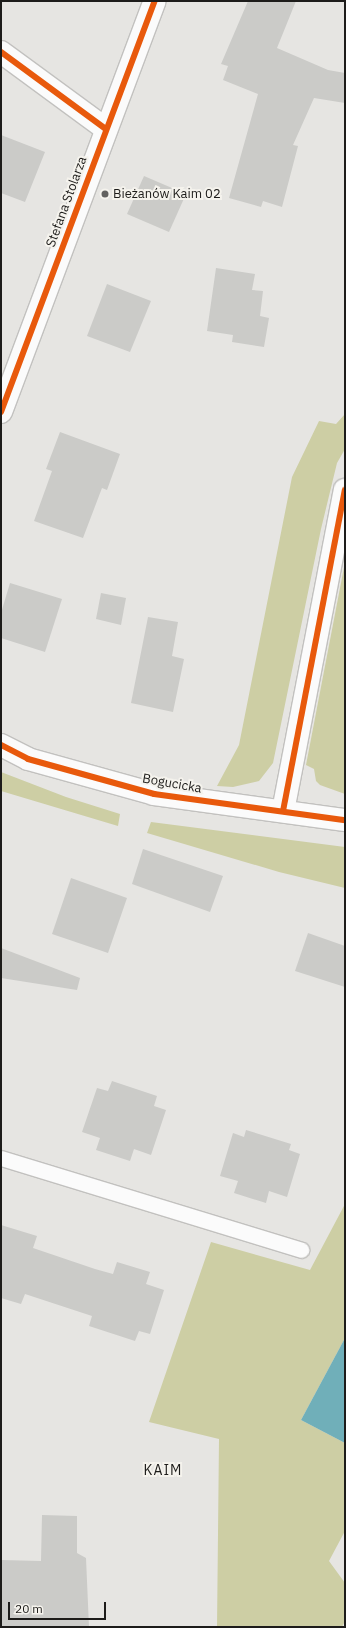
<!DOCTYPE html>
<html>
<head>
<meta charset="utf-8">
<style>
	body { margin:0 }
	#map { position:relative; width:346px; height:1628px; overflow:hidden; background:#e6e5e2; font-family:"IBM Plex Sans",sans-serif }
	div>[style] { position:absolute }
	.green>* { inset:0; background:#cdcea4 }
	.water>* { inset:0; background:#70afb9 }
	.building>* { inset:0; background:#cbcbc8 }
	.roads { filter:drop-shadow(1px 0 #c2c1bf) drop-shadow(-1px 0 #c2c1bf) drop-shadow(0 1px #c2c1bf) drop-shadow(0 -1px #c2c1bf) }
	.service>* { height:15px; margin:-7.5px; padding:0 7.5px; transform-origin:7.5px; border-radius:7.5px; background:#fbfbfb }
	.minor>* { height:22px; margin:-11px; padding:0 11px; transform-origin:11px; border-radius:11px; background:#fbfbfb }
	.cycleway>* { height:6px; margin:-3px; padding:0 3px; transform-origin:3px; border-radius:3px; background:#e8590c }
	.dots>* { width:11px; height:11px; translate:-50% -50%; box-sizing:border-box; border:2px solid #f5f3ed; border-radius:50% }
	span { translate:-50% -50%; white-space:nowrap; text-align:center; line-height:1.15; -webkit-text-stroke:4px #f5f3ed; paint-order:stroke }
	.poi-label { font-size:13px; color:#1d1c1a }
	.left { translate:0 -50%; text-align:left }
	.street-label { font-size:13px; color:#1d1c1a }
	.neighbourhood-label { font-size:14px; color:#1d1c1a; letter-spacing:1px }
	.frame { position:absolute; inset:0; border:2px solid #1d1c1a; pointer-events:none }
	.scale { position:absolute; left:8px; top:1602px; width:98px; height:18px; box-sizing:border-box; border:2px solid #1d1c1a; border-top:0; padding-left:5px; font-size:12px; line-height:14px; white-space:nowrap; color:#1d1c1a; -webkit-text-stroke:3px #f5f3ed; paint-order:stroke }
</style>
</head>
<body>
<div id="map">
	<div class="green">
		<i style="clip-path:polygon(345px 414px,345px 449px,337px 463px,321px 529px,273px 763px,259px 781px,233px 787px,217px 786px,239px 745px,292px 477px,319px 421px,336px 424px)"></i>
		<i style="clip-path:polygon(345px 562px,345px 794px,320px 785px,316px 781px,314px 769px,306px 765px)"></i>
		<i style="clip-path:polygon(1px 772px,66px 797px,120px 814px,118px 826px,1px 791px)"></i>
		<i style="clip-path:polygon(151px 822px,345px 847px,345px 888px,279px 872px,147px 833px)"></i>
		<i style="clip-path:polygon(345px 1204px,345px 1338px,301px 1420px,345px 1443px,345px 1531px,329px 1561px,345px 1583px,345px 1621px,342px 1627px,217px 1627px,219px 1439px,149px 1422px,211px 1242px,310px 1270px)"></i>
	</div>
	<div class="water">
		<i style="clip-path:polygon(345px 1338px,345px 1443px,301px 1420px)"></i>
	</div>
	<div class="building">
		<i style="clip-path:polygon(248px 1px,296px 1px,277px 48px,328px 70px,345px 73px,345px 103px,314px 98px,293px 145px,298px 146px,282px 207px,263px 201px,261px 207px,229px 198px,258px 94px,223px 80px,228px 66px,221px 64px)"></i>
		<i style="clip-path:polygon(1px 135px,45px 152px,25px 202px,1px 193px)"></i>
		<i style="clip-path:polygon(144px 176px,186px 194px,169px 232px,127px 214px)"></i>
		<i style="clip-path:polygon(216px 268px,255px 274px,252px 290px,263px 291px,260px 316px,269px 318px,264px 347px,232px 342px,233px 335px,207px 331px)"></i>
		<i style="clip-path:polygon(107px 284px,151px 301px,130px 352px,87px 336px)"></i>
		<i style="clip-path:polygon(60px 432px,120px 454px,107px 490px,102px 488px,83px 538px,34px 521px,52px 471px,46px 469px)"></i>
		<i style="clip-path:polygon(10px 583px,62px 599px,45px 652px,1px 638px,1px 613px)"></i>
		<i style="clip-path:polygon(101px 593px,126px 598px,121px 625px,96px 619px)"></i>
		<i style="clip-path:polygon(148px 617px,178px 622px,172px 656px,184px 659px,173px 712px,131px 703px)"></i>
		<i style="clip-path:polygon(143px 849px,223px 876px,210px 912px,132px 884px)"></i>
		<i style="clip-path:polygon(71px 878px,127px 898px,108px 953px,52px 934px)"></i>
		<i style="clip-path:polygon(308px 933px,345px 946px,345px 987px,295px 971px)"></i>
		<i style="clip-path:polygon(1px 948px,80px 978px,77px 990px,1px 978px)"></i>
		<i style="clip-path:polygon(112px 1081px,157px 1096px,154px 1106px,166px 1110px,151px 1155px,134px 1149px,130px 1161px,96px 1150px,100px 1138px,82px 1132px,97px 1088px,108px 1091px)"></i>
		<i style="clip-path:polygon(246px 1130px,291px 1144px,289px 1150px,300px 1154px,287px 1197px,269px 1191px,266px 1203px,234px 1193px,238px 1181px,220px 1176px,233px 1133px,244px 1137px)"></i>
		<i style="clip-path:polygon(1px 1225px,37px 1236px,33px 1248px,95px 1269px,113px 1274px,117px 1262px,150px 1272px,146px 1284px,164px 1290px,150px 1334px,139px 1331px,135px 1341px,89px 1326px,92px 1316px,25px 1294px,21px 1304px,1px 1298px)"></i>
		<i style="clip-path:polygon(42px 1515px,77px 1516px,77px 1553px,86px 1558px,89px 1627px,1px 1627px,1px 1560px,41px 1561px)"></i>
	</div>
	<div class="roads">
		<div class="service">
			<i style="left:1px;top:1158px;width:314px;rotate:17deg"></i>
		</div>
		<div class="minor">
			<i style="left:1px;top:52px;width:130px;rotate:36.3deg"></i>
			<i style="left:1px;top:412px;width:439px;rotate:-69.5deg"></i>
			<i style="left:1px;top:745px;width:30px;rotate:27deg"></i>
			<i style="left:28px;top:759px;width:131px;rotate:15.5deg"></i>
			<i style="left:154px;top:794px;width:193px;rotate:7.8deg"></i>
			<i style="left:283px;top:811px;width:327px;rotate:-79.1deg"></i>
		</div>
	</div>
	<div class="cycleway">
		<i style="left:1px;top:52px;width:130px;rotate:36.3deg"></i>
		<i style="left:1px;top:412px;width:439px;rotate:-69.5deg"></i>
		<i style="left:1px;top:745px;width:30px;rotate:27deg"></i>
		<i style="left:28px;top:759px;width:131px;rotate:15.5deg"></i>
		<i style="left:154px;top:794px;width:193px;rotate:7.8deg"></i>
		<i style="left:283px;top:811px;width:327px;rotate:-79.1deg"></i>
	</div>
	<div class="dots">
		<i style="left:105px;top:194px;background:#636260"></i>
	</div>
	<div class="poi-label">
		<span class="left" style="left:113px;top:194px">Bieżanów Kaim 02</span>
	</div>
	<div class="street-label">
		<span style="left:67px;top:202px;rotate:-70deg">Stefana Stolarza</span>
		<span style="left:172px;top:784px;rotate:10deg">Bogucicka</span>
	</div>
	<div class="neighbourhood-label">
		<span style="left:163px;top:1470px">KAIM</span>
	</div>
	<div class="frame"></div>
	<div class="scale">20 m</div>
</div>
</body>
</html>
